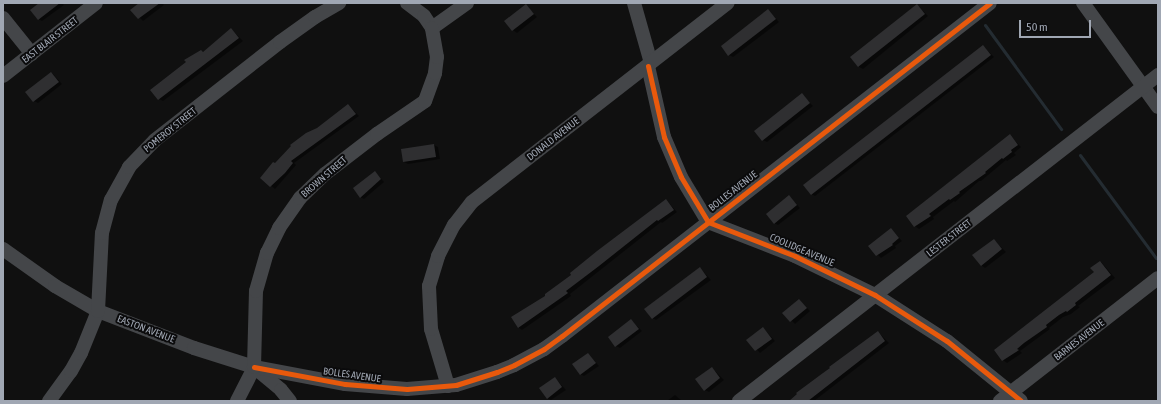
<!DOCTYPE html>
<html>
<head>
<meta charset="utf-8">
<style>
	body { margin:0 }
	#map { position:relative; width:1161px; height:404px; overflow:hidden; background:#101010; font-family:"Asap Condensed",sans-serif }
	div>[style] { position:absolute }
	.shadow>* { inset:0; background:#0007 }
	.stream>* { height:3px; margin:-1.5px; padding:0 1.5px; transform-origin:1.5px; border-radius:1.5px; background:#242c32 }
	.building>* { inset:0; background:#2f2f31 }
	.minor>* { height:14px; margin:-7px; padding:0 7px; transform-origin:7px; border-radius:7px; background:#444649 }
	.cycleway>* { height:5px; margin:-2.5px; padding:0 2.5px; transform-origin:2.5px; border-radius:2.5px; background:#e8590c }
	span { translate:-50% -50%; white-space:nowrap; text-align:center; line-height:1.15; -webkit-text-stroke:4px #0b0b0c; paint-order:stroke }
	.street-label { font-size:10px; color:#a0a7b3 }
	.frame { position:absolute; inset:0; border:4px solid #a0a7b3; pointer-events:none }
	.scale { position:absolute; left:1019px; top:20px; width:72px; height:18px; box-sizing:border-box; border:2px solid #a0a7b3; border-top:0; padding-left:5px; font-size:12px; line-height:14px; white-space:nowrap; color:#a0a7b3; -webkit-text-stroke:3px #0b0b0c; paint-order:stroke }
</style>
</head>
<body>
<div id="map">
	<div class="shadow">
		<i style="clip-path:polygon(41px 3px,62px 3px,64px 5px,42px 21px,38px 19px)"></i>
		<i style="clip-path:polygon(141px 3px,162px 3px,164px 5px,143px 21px,132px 10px)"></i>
		<i style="clip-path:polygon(917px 5px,928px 16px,863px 69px,859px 67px,852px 58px)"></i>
		<i style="clip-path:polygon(526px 6px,537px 17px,517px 33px,513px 30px)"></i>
		<i style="clip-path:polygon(768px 10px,779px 22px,733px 57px,729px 55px)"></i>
		<i style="clip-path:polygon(231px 29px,243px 41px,163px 101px,159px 99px,201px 51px,204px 52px)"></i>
		<i style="clip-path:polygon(983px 46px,994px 57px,815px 196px,811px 194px)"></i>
		<i style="clip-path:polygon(52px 73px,62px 84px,38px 103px,34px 101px)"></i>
		<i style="clip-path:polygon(802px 95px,813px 106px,767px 142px,763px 140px)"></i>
		<i style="clip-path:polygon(348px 105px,359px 116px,294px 163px,296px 165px,275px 189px,262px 178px,317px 129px)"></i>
		<i style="clip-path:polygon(1010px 136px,1021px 147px,1014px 153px,1016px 155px,1007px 161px,1006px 160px,981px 181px,979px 181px,955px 202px,954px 201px,933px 217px,934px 219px,919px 229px,915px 226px)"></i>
		<i style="clip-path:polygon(434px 145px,438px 147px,440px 159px,408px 164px,404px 162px)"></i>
		<i style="clip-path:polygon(375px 172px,384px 182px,364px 199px,360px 197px)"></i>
		<i style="clip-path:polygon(789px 196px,800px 208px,778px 225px,774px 223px)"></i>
		<i style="clip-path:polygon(666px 200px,677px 212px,662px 223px,661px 222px,570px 294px,571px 296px,522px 330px,518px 327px,547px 296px)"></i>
		<i style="clip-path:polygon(891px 229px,902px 241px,895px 246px,896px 248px,881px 258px,869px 246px)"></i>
		<i style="clip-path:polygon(994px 240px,1006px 252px,985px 268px,981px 265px)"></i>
		<i style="clip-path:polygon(1101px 262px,1115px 278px,1078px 306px,1080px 307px,1071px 314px,1063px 317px,1049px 328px,1050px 329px,1020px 351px,1022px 353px,1007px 363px,1003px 360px,1095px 273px)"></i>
		<i style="clip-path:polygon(700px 268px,711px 280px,656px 320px,652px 318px)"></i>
		<i style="clip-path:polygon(799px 300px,810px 311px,795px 324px,784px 313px)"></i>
		<i style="clip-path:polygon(631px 320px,642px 331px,620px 348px,616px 346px)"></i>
		<i style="clip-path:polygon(763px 328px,775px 341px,760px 353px,748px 340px)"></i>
		<i style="clip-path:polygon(878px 332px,889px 343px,814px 401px,790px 401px)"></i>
		<i style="clip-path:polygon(588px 354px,599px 366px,584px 376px,580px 374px)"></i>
		<i style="clip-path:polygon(712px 368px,724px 380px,709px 392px,705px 390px)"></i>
		<i style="clip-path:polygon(555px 378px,566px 390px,551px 400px,547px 398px)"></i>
		<i style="clip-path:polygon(675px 395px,682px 401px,667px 401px)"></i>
	</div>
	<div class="stream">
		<i style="left:985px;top:25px;width:129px;rotate:53.8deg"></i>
		<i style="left:1080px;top:155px;width:128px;rotate:53.6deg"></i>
	</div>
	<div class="building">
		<i style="clip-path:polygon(39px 3px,60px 3px,38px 20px,30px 10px)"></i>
		<i style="clip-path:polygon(139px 3px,160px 3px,138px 19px,130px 10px)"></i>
		<i style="clip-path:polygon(526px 4px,534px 14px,512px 31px,504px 21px)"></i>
		<i style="clip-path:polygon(917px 4px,925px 14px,858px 67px,850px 57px)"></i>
		<i style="clip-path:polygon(768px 9px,776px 19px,728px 56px,721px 46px)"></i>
		<i style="clip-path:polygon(231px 28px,239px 38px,158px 100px,150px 90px,186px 62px,184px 60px,201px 50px,203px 52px)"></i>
		<i style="clip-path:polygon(983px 45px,991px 55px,811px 195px,803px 185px)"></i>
		<i style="clip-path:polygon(51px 72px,59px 82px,33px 102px,25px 92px)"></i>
		<i style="clip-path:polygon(802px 93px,810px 103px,762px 141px,754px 131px)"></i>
		<i style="clip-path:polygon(348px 104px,356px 114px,291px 161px,293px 163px,285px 173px,270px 187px,260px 178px,273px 162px,275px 163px,291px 146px,290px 145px,306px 133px,317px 128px)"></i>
		<i style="clip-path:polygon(1010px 134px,1018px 145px,1011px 150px,1012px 152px,1003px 159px,1002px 158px,985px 172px,986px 173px,959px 192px,960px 193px,950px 200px,949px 199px,929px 214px,931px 216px,914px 227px,906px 216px)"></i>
		<i style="clip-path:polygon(434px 144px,436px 157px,403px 162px,401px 149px)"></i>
		<i style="clip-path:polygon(375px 171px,381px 179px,360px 198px,353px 188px)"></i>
		<i style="clip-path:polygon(789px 195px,797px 205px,774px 224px,766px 214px)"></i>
		<i style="clip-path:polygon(666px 199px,674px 210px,658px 221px,657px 220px,599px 266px,566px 291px,568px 293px,518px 328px,511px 317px,545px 296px,545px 294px,571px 275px,570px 273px,597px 251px)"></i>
		<i style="clip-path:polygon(891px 228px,899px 238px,892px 244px,893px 245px,876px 256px,868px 246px)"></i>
		<i style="clip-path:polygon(994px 239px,1002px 249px,981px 266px,972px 255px)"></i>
		<i style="clip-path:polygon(1100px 261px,1111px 275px,1075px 303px,1076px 305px,1067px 312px,1066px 311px,1059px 315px,1046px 325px,1047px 327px,1024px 343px,1017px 349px,1019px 350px,1002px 361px,994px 350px,1094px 272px,1090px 268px)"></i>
		<i style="clip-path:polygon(700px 267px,707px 277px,652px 319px,644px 309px)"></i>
		<i style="clip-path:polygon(799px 299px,807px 308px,790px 322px,782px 313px)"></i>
		<i style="clip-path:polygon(631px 319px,639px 329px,615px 347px,608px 337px)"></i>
		<i style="clip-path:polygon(763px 327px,772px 339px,755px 351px,746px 340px)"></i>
		<i style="clip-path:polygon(878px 331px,885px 341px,808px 401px,789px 401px,797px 394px,796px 393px,823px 373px,830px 368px,829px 367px)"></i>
		<i style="clip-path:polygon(588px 353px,596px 363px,580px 375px,572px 364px)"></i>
		<i style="clip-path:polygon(712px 367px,720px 378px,704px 391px,695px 379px)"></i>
		<i style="clip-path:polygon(555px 377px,562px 387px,547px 399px,539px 388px)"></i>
	</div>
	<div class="minor">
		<i style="left:407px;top:3px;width:21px;rotate:37deg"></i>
		<i style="left:424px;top:16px;width:14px;rotate:56deg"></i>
		<i style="left:634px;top:3px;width:62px;rotate:74.2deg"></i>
		<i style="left:1083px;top:3px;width:128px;rotate:54.2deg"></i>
		<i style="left:3px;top:18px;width:46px;rotate:51.1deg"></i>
		<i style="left:432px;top:28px;width:43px;rotate:-35.5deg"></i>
		<i style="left:648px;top:66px;width:73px;rotate:77.3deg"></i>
		<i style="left:664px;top:137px;width:43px;rotate:67deg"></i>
		<i style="left:681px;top:177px;width:52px;rotate:59deg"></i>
		<i style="left:708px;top:222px;width:93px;rotate:21.3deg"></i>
		<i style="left:795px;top:256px;width:89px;rotate:26deg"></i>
		<i style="left:875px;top:295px;width:85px;rotate:32.6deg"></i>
		<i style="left:947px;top:341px;width:95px;rotate:39deg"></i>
		<i style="left:3px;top:76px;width:118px;rotate:-38.1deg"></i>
		<i style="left:3px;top:249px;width:64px;rotate:35.4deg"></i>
		<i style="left:55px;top:286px;width:50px;rotate:30.2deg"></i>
		<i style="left:98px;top:311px;width:103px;rotate:21.1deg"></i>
		<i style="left:194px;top:348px;width:63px;rotate:17.6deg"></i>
		<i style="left:254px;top:367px;width:35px;rotate:40deg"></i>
		<i style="left:281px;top:390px;width:14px;rotate:51deg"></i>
		<i style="left:254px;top:367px;width:93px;rotate:10.6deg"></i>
		<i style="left:345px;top:384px;width:62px;rotate:4.6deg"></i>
		<i style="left:407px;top:389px;width:49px;rotate:-4.7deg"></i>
		<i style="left:456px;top:385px;width:43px;rotate:-17.6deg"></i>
		<i style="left:497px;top:372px;width:18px;rotate:-22deg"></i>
		<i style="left:514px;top:365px;width:34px;rotate:-28deg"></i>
		<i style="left:544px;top:349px;width:22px;rotate:-36deg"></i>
		<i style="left:562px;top:336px;width:542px;rotate:-37.88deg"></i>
		<i style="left:448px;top:386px;width:59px;rotate:-106.6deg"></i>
		<i style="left:431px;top:329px;width:43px;rotate:-92.7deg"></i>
		<i style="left:429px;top:286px;width:31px;rotate:-73deg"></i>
		<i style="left:438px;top:256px;width:35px;rotate:-63deg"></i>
		<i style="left:454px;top:225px;width:29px;rotate:-52deg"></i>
		<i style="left:472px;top:202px;width:324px;rotate:-37.9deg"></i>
		<i style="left:49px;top:401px;width:37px;rotate:-54deg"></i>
		<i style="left:71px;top:371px;width:21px;rotate:-61deg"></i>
		<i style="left:81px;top:353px;width:45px;rotate:-68deg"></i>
		<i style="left:98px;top:311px;width:78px;rotate:-87.1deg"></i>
		<i style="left:102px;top:233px;width:34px;rotate:-75deg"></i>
		<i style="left:111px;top:200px;width:38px;rotate:-61deg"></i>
		<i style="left:129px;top:167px;width:37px;rotate:-46deg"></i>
		<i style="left:155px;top:140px;width:159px;rotate:-38.1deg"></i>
		<i style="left:280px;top:42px;width:43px;rotate:-35.5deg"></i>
		<i style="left:315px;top:17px;width:28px;rotate:-30deg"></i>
		<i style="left:237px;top:401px;width:38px;rotate:-63deg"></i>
		<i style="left:254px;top:367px;width:76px;rotate:-88.5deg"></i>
		<i style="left:256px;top:291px;width:40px;rotate:-74deg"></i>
		<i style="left:267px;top:253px;width:28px;rotate:-64deg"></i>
		<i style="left:279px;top:228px;width:37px;rotate:-55deg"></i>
		<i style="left:300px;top:198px;width:35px;rotate:-44deg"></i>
		<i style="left:325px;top:174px;width:66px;rotate:-37.6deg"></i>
		<i style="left:377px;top:134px;width:58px;rotate:-34.5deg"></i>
		<i style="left:425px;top:101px;width:30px;rotate:-70deg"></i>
		<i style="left:435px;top:73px;width:16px;rotate:-83deg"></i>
		<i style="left:437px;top:57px;width:29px;rotate:-100deg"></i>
		<i style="left:739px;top:401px;width:531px;rotate:-37.88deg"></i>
		<i style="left:1000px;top:401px;width:200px;rotate:-37.9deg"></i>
	</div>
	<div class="cycleway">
		<i style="left:648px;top:66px;width:73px;rotate:77.3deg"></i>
		<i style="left:664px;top:137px;width:43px;rotate:67deg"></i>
		<i style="left:681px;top:177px;width:52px;rotate:59deg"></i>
		<i style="left:708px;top:222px;width:93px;rotate:21.3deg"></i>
		<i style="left:795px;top:256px;width:89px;rotate:26deg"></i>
		<i style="left:875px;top:295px;width:85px;rotate:32.6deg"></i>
		<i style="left:947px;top:341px;width:95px;rotate:39deg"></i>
		<i style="left:254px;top:367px;width:93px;rotate:10.6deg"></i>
		<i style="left:345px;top:384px;width:62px;rotate:4.6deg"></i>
		<i style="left:407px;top:389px;width:49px;rotate:-4.7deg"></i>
		<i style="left:456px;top:385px;width:43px;rotate:-17.6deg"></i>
		<i style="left:497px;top:372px;width:18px;rotate:-22deg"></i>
		<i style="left:514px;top:365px;width:34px;rotate:-28deg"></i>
		<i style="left:544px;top:349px;width:22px;rotate:-36deg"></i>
		<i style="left:562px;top:336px;width:542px;rotate:-37.88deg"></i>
	</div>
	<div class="street-label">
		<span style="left:50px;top:40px;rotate:-38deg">EAST BLAIR STREET</span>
		<span style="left:170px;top:130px;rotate:-39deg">POMEROY STREET</span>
		<span style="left:553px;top:139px;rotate:-38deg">DONALD AVENUE</span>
		<span style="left:324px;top:177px;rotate:-41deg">BROWN STREET</span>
		<span style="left:733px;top:191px;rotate:-38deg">BOLLES AVENUE</span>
		<span style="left:949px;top:238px;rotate:-38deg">LESTER STREET</span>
		<span style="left:802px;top:250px;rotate:23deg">COOLIDGE AVENUE</span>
		<span style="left:146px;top:329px;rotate:21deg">EASTON AVENUE</span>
		<span style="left:1079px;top:340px;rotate:-38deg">BARNES AVENUE</span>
		<span style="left:352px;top:375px;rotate:8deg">BOLLES AVENUE</span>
	</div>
	<div class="frame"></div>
	<div class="scale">50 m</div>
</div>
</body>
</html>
